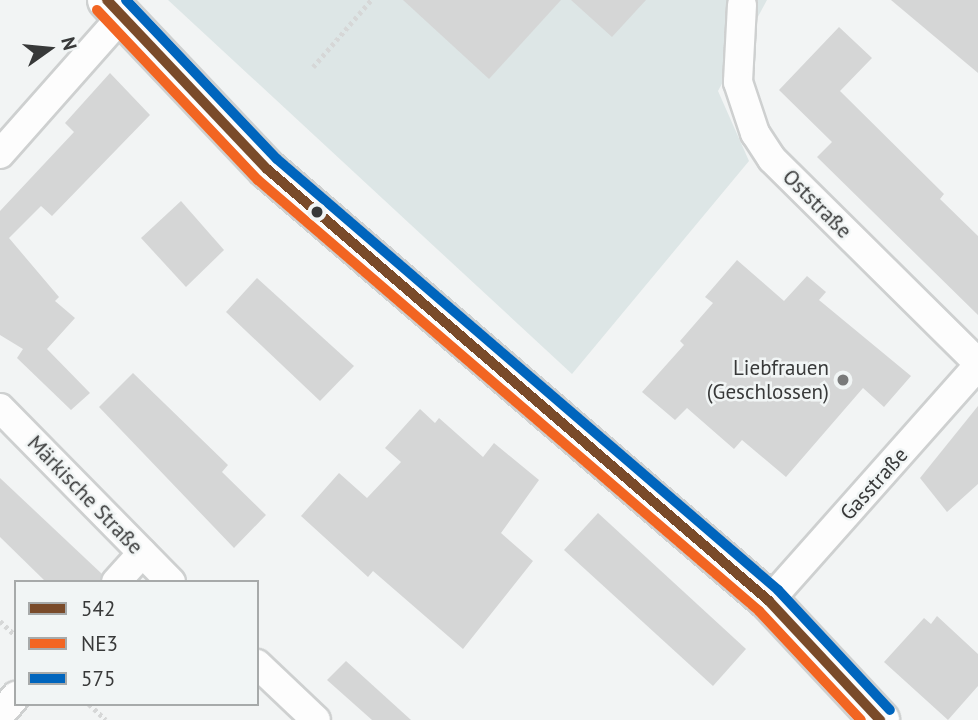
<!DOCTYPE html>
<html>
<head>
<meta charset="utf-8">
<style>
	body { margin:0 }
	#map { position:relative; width:978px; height:720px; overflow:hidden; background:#f2f4f4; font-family:"PT Sans",sans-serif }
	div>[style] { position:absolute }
	.built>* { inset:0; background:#dde6e6 }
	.building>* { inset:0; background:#d5d6d6 }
	.path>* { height:4.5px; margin-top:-2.25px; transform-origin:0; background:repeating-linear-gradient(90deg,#d6d7d7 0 3.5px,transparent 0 7px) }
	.roads { filter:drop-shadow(2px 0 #ced0d0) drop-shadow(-2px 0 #ced0d0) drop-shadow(0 2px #ced0d0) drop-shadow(0 -2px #ced0d0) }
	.street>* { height:28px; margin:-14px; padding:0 14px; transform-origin:14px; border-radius:14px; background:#fdfdfd }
	.primary>* { height:38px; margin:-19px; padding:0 19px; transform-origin:19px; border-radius:19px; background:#fdfdfd }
	.bus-1>* { height:10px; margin:-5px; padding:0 5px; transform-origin:5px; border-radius:5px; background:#7a4b2a }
	.bus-2>* { height:10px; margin:-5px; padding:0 5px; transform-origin:5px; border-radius:5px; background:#f26522 }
	.bus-3>* { height:10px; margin:-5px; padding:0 5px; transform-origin:5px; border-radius:5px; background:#0065bd }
	.dots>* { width:19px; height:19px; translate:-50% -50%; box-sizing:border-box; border:4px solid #f1f5f5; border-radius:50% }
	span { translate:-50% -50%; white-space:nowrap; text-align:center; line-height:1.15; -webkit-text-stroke:5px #f1f5f5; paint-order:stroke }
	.street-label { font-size:21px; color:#383939 }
	.poi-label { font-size:21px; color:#383939 }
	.right { translate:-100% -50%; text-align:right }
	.legend { position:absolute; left:14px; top:580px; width:245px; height:126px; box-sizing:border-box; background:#f1f5f5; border:2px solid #a7aaaa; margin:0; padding:9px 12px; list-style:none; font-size:21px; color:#383939 }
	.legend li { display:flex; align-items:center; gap:14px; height:35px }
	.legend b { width:35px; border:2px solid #a7aaaa }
	.north { position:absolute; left:14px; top:14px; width:70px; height:70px; -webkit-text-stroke:5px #f1f5f5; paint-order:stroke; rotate:75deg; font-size:19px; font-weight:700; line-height:28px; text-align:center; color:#383939 }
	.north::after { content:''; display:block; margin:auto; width:24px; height:32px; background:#383939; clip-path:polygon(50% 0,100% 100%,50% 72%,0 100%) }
</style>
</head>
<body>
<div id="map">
	<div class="built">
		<i style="clip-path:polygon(168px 0,767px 0,718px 91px,749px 161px,572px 374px)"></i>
	</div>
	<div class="building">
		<i style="clip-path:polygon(403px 0,561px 0,489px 79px)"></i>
		<i style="clip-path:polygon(571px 0,646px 0,612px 37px)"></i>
		<i style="clip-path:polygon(891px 0,978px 0,978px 73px)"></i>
		<i style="clip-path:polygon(839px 27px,872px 58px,840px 91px,944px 194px,940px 199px,978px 236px,978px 315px,817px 157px,832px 142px,779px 90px)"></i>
		<i style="clip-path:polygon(110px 73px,150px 115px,52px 216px,41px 206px,9px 238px,59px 297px,55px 301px,75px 318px,47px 349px,90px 393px,71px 410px,17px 358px,23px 349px,0 335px,0 211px,74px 132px,65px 123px)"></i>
		<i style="clip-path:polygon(181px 201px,224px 250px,186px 287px,141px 238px)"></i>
		<i style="clip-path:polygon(737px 260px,784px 301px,807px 276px,826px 292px,819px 300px,911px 376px,884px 407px,863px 388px,786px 477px,742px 440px,734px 449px,687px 408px,675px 420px,642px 392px,684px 345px,680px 341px,713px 303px,705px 297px)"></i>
		<i style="clip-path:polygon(257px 278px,354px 366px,320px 401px,226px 312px)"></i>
		<i style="clip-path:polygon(133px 373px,228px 465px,222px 472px,266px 515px,234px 548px,99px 407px)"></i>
		<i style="clip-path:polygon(978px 406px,978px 484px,947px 512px,920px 478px)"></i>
		<i style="clip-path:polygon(420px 409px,435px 423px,439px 418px,483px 457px,494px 443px,539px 480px,501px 533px,533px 561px,463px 649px,373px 571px,368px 577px,301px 516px,339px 473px,367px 498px,401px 462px,385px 448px)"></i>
		<i style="clip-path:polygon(0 478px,102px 574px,100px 582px,46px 582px,0 537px)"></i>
		<i style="clip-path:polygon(598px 513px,746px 649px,713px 686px,564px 550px)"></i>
		<i style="clip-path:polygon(937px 616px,978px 654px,978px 686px,948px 720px,884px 662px,924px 618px,931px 624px)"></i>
		<i style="clip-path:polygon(346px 661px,411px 720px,372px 720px,327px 680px)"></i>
	</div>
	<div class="path">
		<i style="left:313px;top:67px;width:89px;rotate:-49.1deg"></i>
		<i style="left:0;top:621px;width:22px;rotate:43deg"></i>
		<i style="left:89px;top:704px;width:23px;rotate:43deg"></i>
	</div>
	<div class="roads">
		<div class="street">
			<i style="left:742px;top:5px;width:77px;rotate:93deg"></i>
			<i style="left:738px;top:82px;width:54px;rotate:71.6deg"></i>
			<i style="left:755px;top:133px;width:31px;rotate:57deg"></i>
			<i style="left:772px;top:159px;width:290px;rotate:44.7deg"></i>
			<i style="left:0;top:154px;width:183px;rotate:-48.5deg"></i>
			<i style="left:0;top:408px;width:244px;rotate:45.5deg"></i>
			<i style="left:116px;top:582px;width:39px;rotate:-48deg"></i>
			<i style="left:769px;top:601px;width:314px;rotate:-48.4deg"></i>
			<i style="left:257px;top:664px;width:81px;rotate:43.5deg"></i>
			<i style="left:0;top:715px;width:25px;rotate:-50deg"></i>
		</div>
		<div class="primary">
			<i style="left:107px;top:0;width:233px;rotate:46.6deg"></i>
			<i style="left:267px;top:169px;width:662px;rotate:40.71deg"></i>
			<i style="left:769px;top:601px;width:163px;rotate:47deg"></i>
		</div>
	</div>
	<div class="bus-1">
		<i style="left:107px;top:0;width:233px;rotate:46.6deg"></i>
		<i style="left:267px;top:169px;width:662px;rotate:40.71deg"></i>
		<i style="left:769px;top:601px;width:163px;rotate:47deg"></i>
	</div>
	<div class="bus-2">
		<i style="left:97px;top:10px;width:234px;rotate:46.6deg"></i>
		<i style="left:258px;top:180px;width:661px;rotate:40.7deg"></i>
		<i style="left:759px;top:611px;width:149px;rotate:46.9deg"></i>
	</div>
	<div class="bus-3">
		<i style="left:126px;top:0;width:219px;rotate:46.5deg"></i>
		<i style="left:277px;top:159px;width:661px;rotate:40.7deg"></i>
		<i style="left:778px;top:590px;width:164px;rotate:47deg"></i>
	</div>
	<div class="dots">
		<i style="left:317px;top:212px;background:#383939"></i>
		<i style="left:843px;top:380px;background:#797a7a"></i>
	</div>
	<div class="street-label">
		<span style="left:817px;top:204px;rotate:45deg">Oststraße</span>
		<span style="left:874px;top:484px;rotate:-48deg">Gasstraße</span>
		<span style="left:85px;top:495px;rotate:46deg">Märkische Straße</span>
	</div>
	<div class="poi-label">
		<span class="right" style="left:829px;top:380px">Liebfrauen<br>(Geschlossen)</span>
	</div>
	<ul class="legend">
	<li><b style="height:9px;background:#7a4b2a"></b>542</li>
	<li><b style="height:9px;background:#f26522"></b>NE3</li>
	<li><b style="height:9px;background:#0065bd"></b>575</li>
	</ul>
	<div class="north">N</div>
</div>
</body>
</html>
